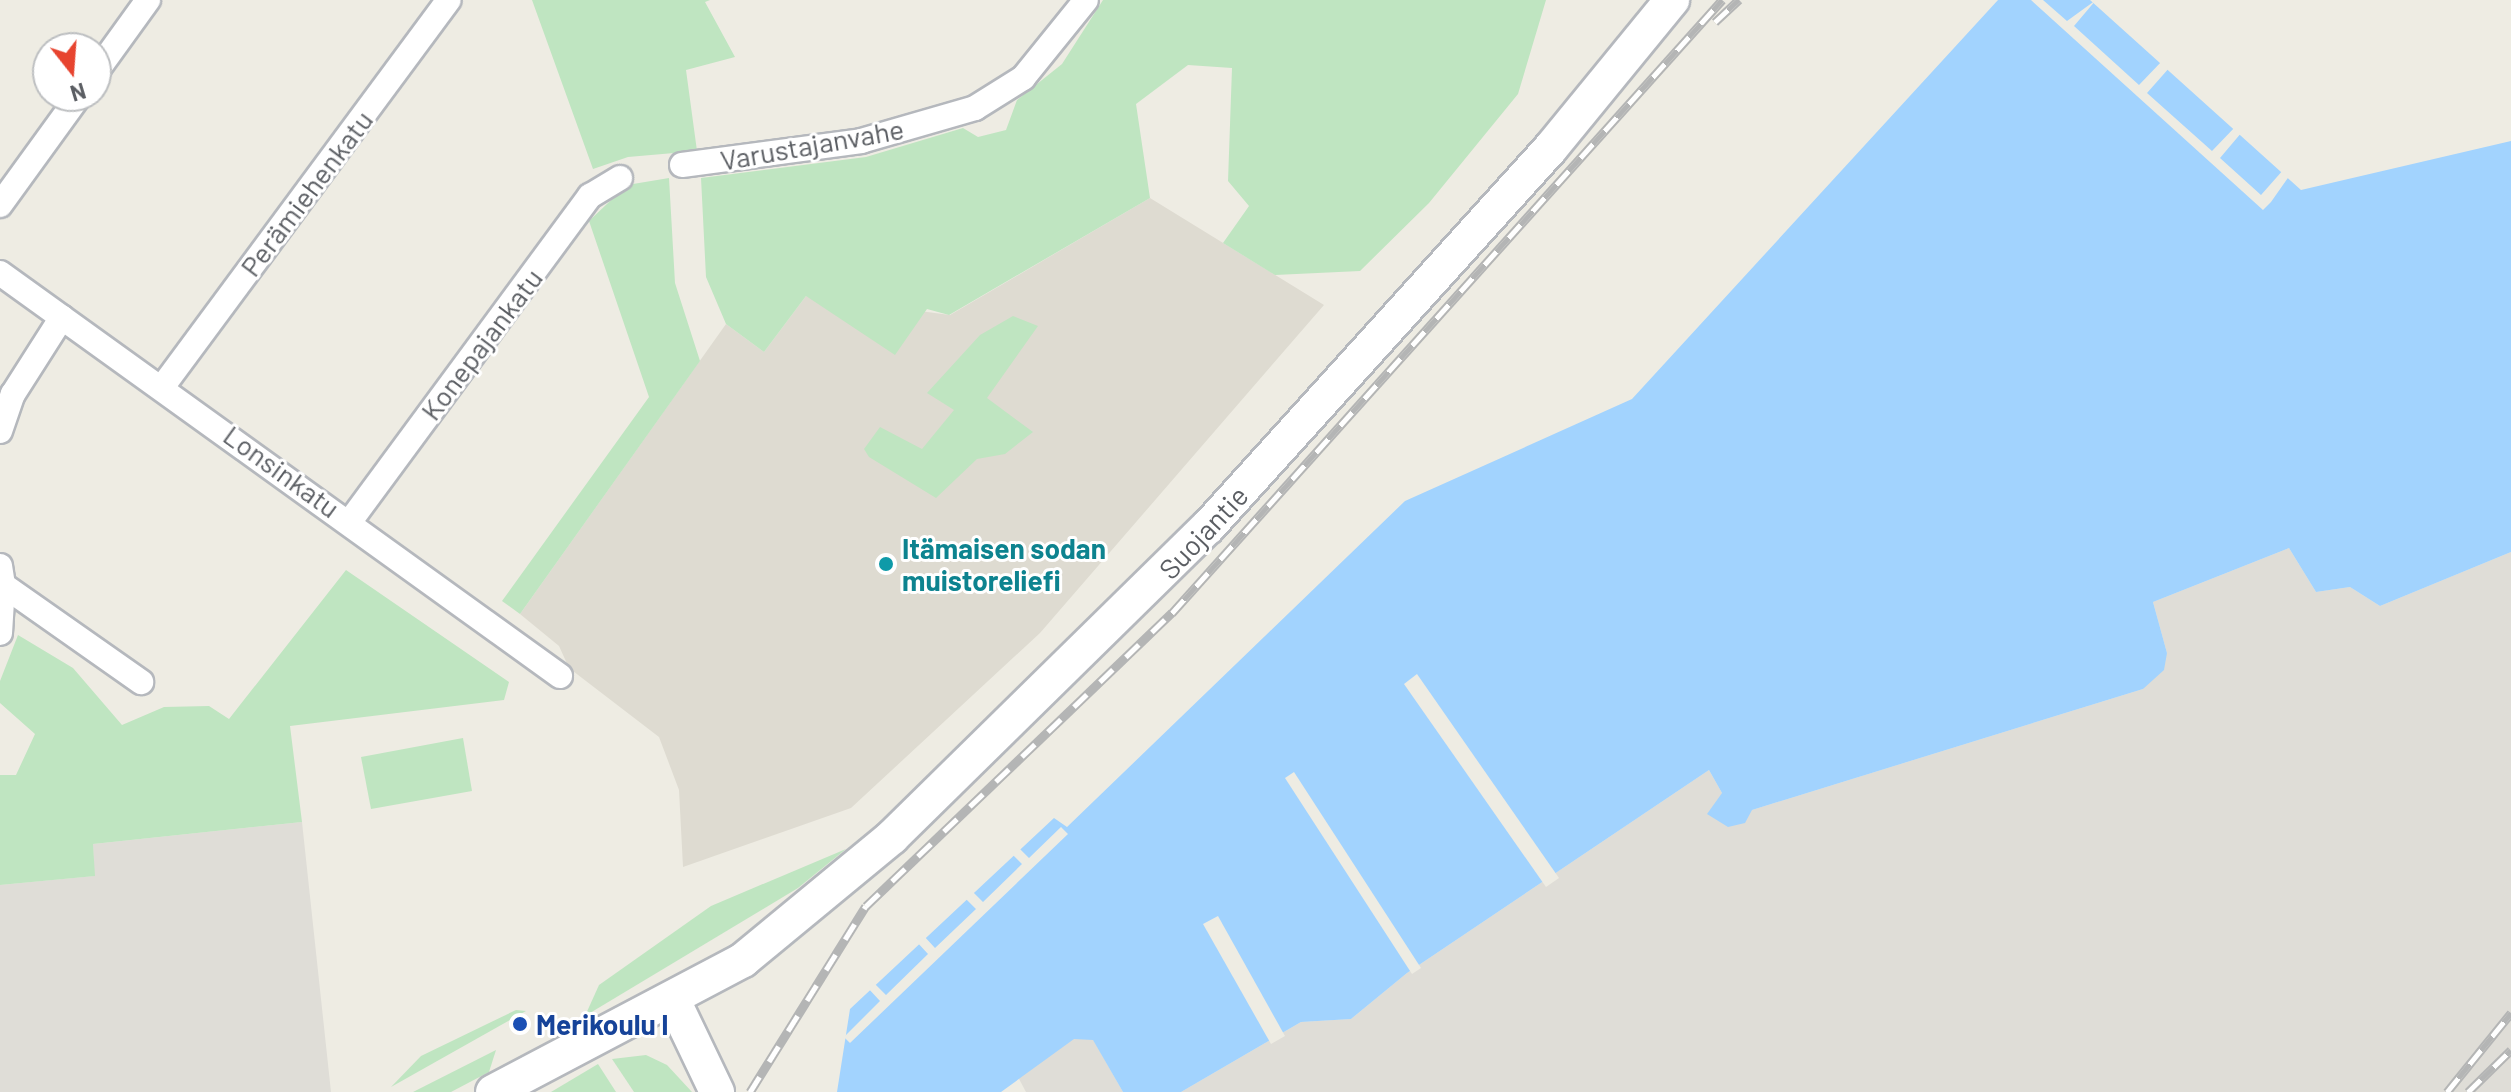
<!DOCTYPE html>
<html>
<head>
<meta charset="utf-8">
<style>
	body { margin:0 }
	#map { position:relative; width:2511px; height:1092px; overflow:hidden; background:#eeece3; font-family:Barlow,sans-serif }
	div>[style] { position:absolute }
	.industrial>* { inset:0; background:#dfddd7 }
	.education>* { inset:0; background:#dedbd1 }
	.green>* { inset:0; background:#bfe5c1 }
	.water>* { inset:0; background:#a2d3fe }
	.pier>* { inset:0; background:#eeece3 }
	.roads { filter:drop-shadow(2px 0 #b5b8bd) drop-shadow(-2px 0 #b5b8bd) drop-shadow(0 2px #b5b8bd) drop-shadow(0 -2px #b5b8bd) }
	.street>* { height:24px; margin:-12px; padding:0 12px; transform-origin:12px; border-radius:12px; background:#fff }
	.secondary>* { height:34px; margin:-17px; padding:0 17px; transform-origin:17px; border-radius:17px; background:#fff }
	.rail>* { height:9px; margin-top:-4.5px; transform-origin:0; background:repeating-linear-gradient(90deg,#fff 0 18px,#b4b5b5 0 36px); box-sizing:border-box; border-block:2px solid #b4b5b5 }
	.dots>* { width:22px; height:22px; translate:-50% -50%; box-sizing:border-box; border:4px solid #fff; border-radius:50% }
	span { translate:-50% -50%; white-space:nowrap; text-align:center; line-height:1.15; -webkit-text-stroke:6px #fff; paint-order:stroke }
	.street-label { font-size:28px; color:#5b5e63 }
	.culture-label { font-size:28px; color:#0d838f; font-weight:700 }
	.left { translate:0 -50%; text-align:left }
	.transit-label { font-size:28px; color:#164399; font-weight:700 }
	.north { position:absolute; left:32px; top:32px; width:80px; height:80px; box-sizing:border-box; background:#fff; border:2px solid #bdbfc1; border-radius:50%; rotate:163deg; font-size:22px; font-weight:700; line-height:32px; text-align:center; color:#5b5e63 }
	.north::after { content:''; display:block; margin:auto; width:28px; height:36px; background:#e7442f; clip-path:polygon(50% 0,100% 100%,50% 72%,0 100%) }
</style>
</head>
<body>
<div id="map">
	<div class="industrial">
		<i style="clip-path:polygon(2289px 548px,2316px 592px,2350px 587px,2380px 606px,2511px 552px,2511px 1092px,1181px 1092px,1301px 1022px,1351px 1019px,1407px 973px,1709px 770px,1722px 793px,1752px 810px,2143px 689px,2167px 653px,2153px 602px)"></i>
		<i style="clip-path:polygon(302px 822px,331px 1092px,0 1092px,0 885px,94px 876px,93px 844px)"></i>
		<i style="clip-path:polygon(1073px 1039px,1093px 1039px,1123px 1092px,1026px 1092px,1018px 1077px)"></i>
	</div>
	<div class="education">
		<i style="clip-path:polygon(1150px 198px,1324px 305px,1040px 633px,851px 808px,683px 867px,679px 790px,659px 737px,569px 668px,559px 646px,520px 614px,726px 324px,764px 352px,806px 296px,950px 315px)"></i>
	</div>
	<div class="green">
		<i style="clip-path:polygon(532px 0,710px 0,705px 2px,735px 57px,686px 70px,697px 151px,628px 157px,593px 169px)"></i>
		<i style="clip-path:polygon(1103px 0,1546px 0,1518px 94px,1429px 203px,1360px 271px,1275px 275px,1223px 243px,1249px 206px,1228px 181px,1232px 68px,1188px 65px,1136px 104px,1150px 198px,949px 315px,927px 309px,895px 355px,806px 296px,764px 352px,726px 324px,706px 277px,701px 178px,866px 157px,963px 128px,978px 137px,1006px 130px,1017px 100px,1062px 64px)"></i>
		<i style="clip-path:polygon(669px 178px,675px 283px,700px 361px,520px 614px,502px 601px,649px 397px,589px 221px,627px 185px)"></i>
		<i style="clip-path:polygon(1013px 316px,1038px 326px,987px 398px,1033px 432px,1005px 454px,977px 459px,936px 498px,869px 457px,864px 449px,880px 427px,922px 449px,954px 410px,927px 393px,980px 335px)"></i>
		<i style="clip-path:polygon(346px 570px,509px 682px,504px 700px,290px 726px,302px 822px,93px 844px,95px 876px,0 885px,0 775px,16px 775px,35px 734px,0 703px,0 681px,18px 635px,73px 668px,122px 725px,164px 707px,209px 706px,229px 719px)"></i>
		<i style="clip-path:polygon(463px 738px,472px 791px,371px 809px,361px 757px)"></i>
		<i style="clip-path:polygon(846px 849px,798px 888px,585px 1016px,599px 985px,711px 906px)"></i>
		<i style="clip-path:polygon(516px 1010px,526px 1011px,391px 1087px,421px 1056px)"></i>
		<i style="clip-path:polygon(496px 1050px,489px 1072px,451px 1092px,413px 1092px)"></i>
		<i style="clip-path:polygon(646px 1055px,667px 1065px,692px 1092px,634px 1092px,612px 1059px)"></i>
		<i style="clip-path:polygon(598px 1064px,616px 1092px,551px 1092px)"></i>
	</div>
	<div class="water">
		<i style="clip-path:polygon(1998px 0,2090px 0,2301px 190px,2511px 141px,2511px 552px,2380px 606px,2350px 587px,2316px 592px,2289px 548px,2153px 602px,2167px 653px,2164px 670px,2143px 689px,1752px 810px,1745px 823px,1728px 827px,1707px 814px,1722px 793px,1709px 770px,1407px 973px,1351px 1019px,1301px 1022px,1181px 1092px,1123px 1092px,1093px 1040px,1074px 1039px,1001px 1092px,837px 1092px,850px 1009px,1054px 818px,1067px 827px,1405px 501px,1632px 399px)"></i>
	</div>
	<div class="pier">
		<i style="clip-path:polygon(2031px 0,2043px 0,2067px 21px,2096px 0,2074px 26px,2139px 85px,2163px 60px,2170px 67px,2147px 93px,2212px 151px,2236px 126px,2242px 132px,2220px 158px,2261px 195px,2284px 169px,2290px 175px,2271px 202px,2263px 210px)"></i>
		<i style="clip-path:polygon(1417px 674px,1559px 878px,1546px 887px,1404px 684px)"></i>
		<i style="clip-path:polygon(1294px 772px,1421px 968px,1412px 974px,1285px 778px)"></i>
		<i style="clip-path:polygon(1061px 827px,1068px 834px,850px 1043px,844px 1037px,880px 1001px,867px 987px,873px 982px,886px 995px,928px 954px,916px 941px,923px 935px,935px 948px,976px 909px,964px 897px,971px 890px,983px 902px,1022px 864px,1011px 853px,1018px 847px,1029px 858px)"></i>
		<i style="clip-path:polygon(1218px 916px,1285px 1036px,1271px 1044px,1203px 924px)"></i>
	</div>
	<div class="roads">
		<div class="street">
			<i style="left:96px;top:72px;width:89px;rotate:-54.2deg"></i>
			<i style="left:682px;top:165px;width:181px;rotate:-7.6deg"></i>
			<i style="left:861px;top:141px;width:119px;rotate:-16.1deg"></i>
			<i style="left:975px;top:108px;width:57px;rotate:-32deg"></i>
			<i style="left:1023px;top:78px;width:100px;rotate:-51.1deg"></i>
			<i style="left:0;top:205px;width:135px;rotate:-54.1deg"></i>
			<i style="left:0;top:273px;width:690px;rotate:35.74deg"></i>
			<i style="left:163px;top:386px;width:480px;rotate:-53.5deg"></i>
			<i style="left:0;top:431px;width:39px;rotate:-71deg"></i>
			<i style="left:13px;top:394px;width:91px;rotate:-57.5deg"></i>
			<i style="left:351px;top:520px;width:403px;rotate:-53.6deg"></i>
			<i style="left:590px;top:196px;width:35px;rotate:-31deg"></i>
			<i style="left:0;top:566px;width:19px;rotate:81deg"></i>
			<i style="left:3px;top:585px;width:169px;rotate:35.1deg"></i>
			<i style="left:0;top:633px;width:48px;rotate:-86.4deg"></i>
		</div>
		<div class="secondary">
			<i style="left:673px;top:1000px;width:102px;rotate:64.4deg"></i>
			<i style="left:493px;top:1092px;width:283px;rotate:-27.8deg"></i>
			<i style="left:743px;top:960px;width:193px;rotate:-39.5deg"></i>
			<i style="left:892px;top:837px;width:443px;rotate:-44.5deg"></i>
			<i style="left:1208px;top:527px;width:510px;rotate:-47.86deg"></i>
			<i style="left:1550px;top:149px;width:193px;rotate:-50.7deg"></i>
		</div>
	</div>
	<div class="rail">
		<i style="left:1715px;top:22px;width:33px;rotate:-43deg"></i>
		<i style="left:750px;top:1092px;width:219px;rotate:-58.1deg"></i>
		<i style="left:866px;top:906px;width:424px;rotate:-43.8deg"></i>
		<i style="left:1172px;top:613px;width:824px;rotate:-48.1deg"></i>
		<i style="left:2447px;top:1092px;width:102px;rotate:-51deg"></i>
		<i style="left:2468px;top:1092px;width:60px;rotate:-44.3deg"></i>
	</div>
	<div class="dots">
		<i style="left:886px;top:564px;background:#0f9aa8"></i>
		<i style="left:520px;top:1024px;background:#1a4fb4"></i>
	</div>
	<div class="street-label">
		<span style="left:812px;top:144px;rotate:-10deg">Varustajanvahe</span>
		<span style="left:306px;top:193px;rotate:-53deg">Perämiehenkatu</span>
		<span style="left:481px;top:344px;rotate:-53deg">Konepajankatu</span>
		<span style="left:282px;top:471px;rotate:36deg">Lonsinkatu</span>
		<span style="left:1203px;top:532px;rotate:-47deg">Suojantie</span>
	</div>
	<div class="culture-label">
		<span class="left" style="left:902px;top:564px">Itämaisen sodan<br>muistoreliefi</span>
	</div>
	<div class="transit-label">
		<span class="left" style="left:536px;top:1024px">Merikoulu I</span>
	</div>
	<div class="north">N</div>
</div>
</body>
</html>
